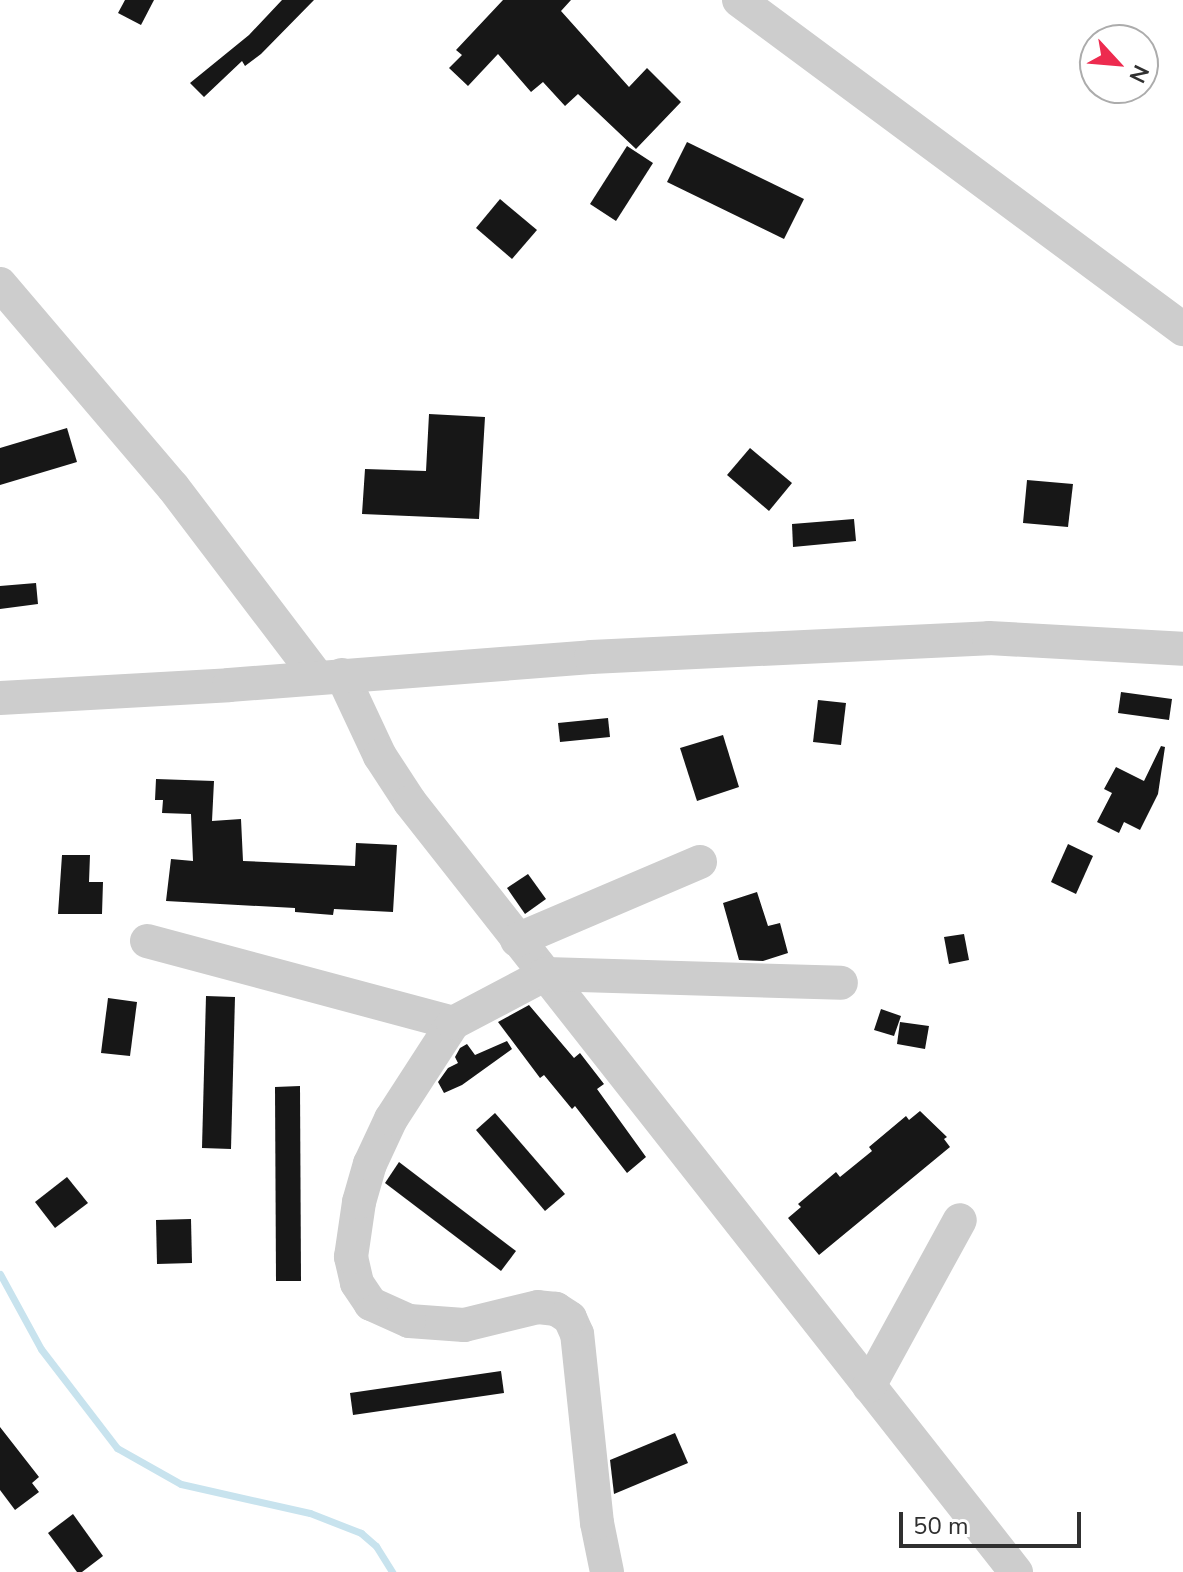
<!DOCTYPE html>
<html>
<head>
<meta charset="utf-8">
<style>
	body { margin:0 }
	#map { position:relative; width:1183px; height:1572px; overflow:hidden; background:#fff; font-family:"Nunito Sans",sans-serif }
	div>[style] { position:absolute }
	.stream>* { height:7px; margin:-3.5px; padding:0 3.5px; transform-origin:3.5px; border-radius:3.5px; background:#c8e3ee }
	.building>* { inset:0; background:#171717 }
	.minor>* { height:34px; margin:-17px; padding:0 17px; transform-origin:17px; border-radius:17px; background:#cdcdcd }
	span { translate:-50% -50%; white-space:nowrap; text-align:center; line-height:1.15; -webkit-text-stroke:8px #fff; paint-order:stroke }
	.north { position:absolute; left:1079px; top:24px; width:80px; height:80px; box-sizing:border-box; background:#fff; border:2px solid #acacac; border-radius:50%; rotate:116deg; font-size:22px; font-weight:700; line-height:32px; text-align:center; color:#303030 }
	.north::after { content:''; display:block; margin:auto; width:28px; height:36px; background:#ed2b4f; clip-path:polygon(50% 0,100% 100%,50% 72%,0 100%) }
	.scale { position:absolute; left:899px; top:1512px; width:182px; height:36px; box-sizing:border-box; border:4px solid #303030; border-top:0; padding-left:10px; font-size:24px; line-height:28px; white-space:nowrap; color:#303030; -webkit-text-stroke:6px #fff; paint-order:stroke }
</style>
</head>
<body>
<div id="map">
	<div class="stream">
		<i style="left:0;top:1274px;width:85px;rotate:61.3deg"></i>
		<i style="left:41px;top:1349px;width:125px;rotate:52.5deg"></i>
		<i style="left:117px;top:1448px;width:73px;rotate:29.4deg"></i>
		<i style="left:181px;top:1484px;width:132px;rotate:12.7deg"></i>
		<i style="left:310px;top:1513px;width:55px;rotate:21.4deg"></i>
		<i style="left:361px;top:1533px;width:20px;rotate:41deg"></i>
		<i style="left:376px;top:1546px;width:31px;rotate:58deg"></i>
	</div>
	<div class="building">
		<i style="clip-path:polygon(125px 0,154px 0,141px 25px,118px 13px)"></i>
		<i style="clip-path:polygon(282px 0,314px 0,261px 54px,245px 66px,242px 61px,204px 97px,190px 83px,249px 35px)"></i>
		<i style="clip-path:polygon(503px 0,571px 0,561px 11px,629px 87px,647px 68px,681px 102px,636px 149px,578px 94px,565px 106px,543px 82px,531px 92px,498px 54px,468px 86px,449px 68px,462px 55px,456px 50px)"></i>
		<i style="clip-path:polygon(687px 142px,804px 199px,784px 239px,667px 182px)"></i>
		<i style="clip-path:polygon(627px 146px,653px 163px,616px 221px,590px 204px)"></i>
		<i style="clip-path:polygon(500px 199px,537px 230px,512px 259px,476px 228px)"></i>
		<i style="clip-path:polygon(429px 414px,485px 417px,479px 519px,362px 514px,365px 469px,426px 471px)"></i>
		<i style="clip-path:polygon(67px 428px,77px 462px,0 485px,0 448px)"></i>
		<i style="clip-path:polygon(750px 448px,792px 483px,769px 511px,727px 475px)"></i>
		<i style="clip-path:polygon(1027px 480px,1073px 484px,1068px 527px,1023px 523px)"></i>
		<i style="clip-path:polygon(854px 519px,856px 541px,793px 547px,792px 524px)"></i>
		<i style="clip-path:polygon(36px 583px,38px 604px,0 609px,0 586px)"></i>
		<i style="clip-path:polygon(1121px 692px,1172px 699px,1169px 720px,1118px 713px)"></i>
		<i style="clip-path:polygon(818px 700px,846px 703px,841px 745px,813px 742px)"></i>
		<i style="clip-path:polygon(608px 718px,610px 737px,560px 742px,558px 723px)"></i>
		<i style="clip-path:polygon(723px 735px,739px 787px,697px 801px,680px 748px)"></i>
		<i style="clip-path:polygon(1161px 746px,1165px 747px,1158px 794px,1140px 830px,1124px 822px,1119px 833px,1097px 822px,1112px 793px,1104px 789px,1116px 767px,1144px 781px)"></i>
		<i style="clip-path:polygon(156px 779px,214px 781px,212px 821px,241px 819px,243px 861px,355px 866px,356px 843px,397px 845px,393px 912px,334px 909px,333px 915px,295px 912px,295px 908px,166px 901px,171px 859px,193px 861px,191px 814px,162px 813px,163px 800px,155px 800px)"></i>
		<i style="clip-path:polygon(1068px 844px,1093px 856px,1076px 894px,1051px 882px)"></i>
		<i style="clip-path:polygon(62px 855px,90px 855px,89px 882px,103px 882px,102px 914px,58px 914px)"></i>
		<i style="clip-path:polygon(528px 874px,546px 899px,525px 914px,507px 888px)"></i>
		<i style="clip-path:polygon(757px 892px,768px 926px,780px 923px,788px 953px,763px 961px,739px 960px,723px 903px)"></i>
		<i style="clip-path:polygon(964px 934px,969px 960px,949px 964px,944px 937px)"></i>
		<i style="clip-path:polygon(206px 996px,235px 997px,231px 1149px,202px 1148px)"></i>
		<i style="clip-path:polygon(108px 998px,137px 1002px,130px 1056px,101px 1053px)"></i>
		<i style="clip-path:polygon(529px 1005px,574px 1058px,580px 1053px,604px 1084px,597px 1089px,646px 1157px,627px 1173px,575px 1106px,572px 1109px,544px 1075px,540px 1078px,498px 1022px)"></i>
		<i style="clip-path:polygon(881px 1009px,901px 1016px,894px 1036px,874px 1030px)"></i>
		<i style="clip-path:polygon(900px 1022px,929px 1026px,925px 1049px,897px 1044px)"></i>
		<i style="clip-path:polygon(507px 1041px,512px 1049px,462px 1085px,444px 1093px,438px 1082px,448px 1068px,458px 1063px,455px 1057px,460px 1048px,467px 1044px,475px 1055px)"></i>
		<i style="clip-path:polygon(300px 1086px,301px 1281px,276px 1281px,275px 1087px)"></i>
		<i style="clip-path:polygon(920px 1111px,947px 1137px,944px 1139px,950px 1147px,819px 1255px,788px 1218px,801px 1207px,798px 1204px,836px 1172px,840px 1177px,872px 1151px,869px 1147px,906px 1116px,909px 1120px)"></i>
		<i style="clip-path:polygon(495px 1113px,565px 1194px,545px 1211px,476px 1130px)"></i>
		<i style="clip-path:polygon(399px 1162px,516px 1251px,501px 1271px,385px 1183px)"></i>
		<i style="clip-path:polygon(67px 1177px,88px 1203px,55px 1228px,35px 1202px)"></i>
		<i style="clip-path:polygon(191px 1219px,192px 1263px,157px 1264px,156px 1220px)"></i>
		<i style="clip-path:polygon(501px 1371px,504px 1393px,353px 1415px,350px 1393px)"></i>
		<i style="clip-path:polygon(0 1427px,39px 1477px,32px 1483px,39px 1492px,15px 1510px,0 1490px)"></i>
		<i style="clip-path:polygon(675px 1433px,688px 1463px,614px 1494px,610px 1460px)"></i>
		<i style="clip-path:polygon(73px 1514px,103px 1556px,82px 1572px,77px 1572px,48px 1533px)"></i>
	</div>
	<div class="minor">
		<i style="left:739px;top:0;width:553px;rotate:36.54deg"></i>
		<i style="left:0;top:284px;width:267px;rotate:49.6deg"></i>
		<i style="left:173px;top:487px;width:238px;rotate:52.8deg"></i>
		<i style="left:342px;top:675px;width:89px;rotate:64.9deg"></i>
		<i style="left:380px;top:756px;width:55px;rotate:56.9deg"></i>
		<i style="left:410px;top:802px;width:980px;rotate:51.8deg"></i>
		<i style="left:0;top:698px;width:229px;rotate:-3.2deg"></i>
		<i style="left:229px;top:685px;width:363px;rotate:-4.4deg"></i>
		<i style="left:591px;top:657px;width:398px;rotate:-2.7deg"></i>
		<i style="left:989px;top:638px;width:194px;rotate:3.2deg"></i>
		<i style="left:517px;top:940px;width:199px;rotate:-23.1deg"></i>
		<i style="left:147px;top:941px;width:317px;rotate:15deg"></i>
		<i style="left:869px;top:1386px;width:189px;rotate:-61.3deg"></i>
		<i style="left:607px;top:1572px;width:50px;rotate:-101.5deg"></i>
		<i style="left:597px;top:1523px;width:190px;rotate:-96deg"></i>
		<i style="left:577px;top:1334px;width:17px;rotate:-114deg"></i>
		<i style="left:570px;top:1318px;width:17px;rotate:-147deg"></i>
		<i style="left:556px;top:1309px;width:18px;rotate:-174deg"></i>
		<i style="left:538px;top:1307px;width:76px;rotate:166.3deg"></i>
		<i style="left:464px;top:1325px;width:55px;rotate:-175.8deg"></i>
		<i style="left:409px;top:1321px;width:42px;rotate:-155.9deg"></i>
		<i style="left:371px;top:1304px;width:25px;rotate:-124deg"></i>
		<i style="left:357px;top:1283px;width:27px;rotate:-103deg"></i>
		<i style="left:351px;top:1257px;width:56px;rotate:-81.7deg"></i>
		<i style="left:359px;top:1202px;width:40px;rotate:-74deg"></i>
		<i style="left:370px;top:1164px;width:50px;rotate:-65deg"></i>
		<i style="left:391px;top:1119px;width:114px;rotate:-57.1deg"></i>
		<i style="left:453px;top:1023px;width:105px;rotate:-27.8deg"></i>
		<i style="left:546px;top:974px;width:295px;rotate:1.7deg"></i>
	</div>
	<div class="north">N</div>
	<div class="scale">50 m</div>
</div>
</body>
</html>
